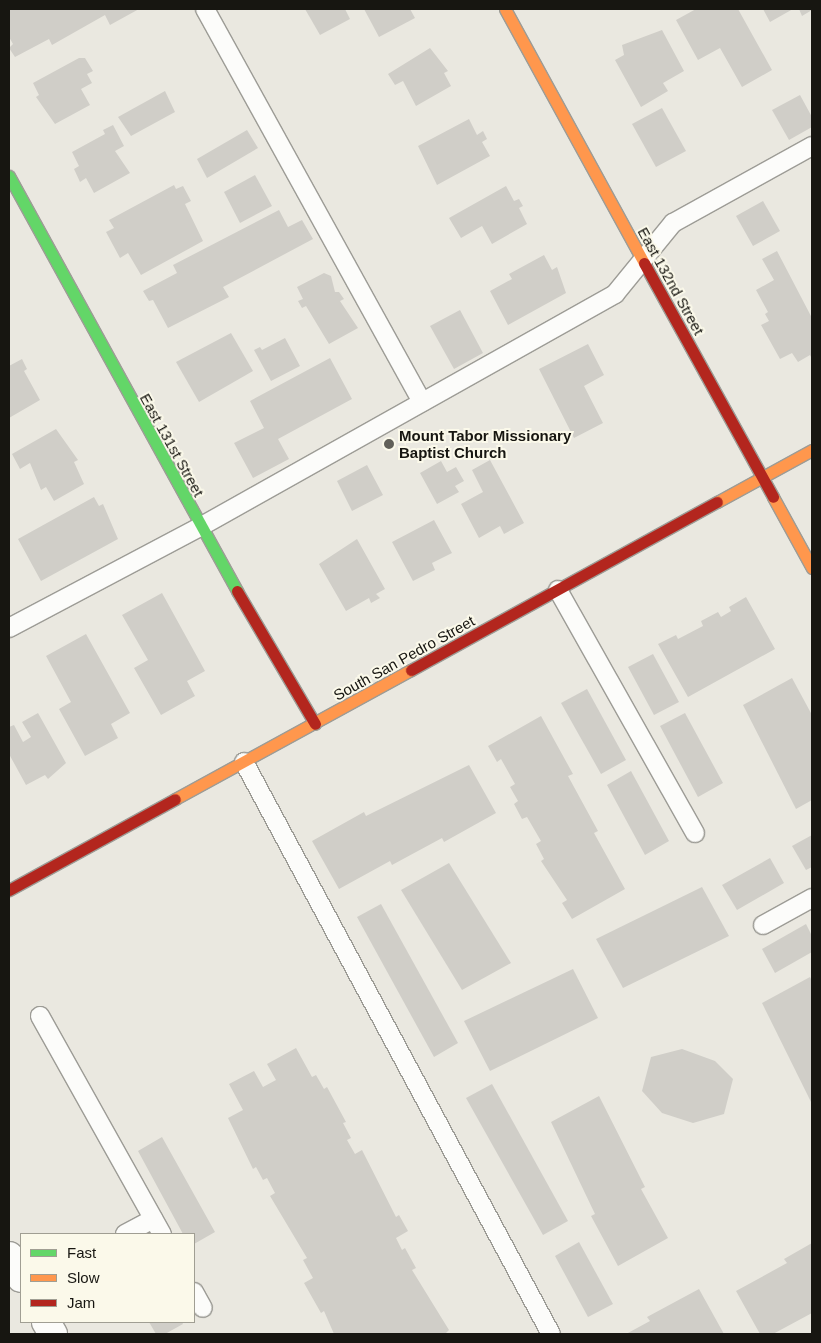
<!DOCTYPE html>
<html>
<head>
<meta charset="utf-8">
<style>
	body { margin:0 }
	#map { position:relative; width:821px; height:1343px; overflow:hidden; background:#eae8e0; font-family:Helvetica,sans-serif }
	div>[style] { position:absolute }
	.building>* { inset:0; background:#d0cec8 }
	.roads { filter:drop-shadow(1px 0 #9d9c96) drop-shadow(-1px 0 #9d9c96) drop-shadow(0 1px #9d9c96) drop-shadow(0 -1px #9d9c96) }
	.lane>* { height:18px; margin:-9px; padding:0 9px; transform-origin:9px; border-radius:9px; background:#fcfcfa }
	.street>* { height:28px; margin:-14px; padding:0 14px; transform-origin:14px; border-radius:14px; background:#fcfcfa }
	.fast>* { height:11px; margin:-5.5px; padding:0 5.5px; transform-origin:5.5px; border-radius:5.5px; background:#63d668 }
	.slow>* { height:11px; margin:-5.5px; padding:0 5.5px; transform-origin:5.5px; border-radius:5.5px; background:#ff974d }
	.jam>* { height:11px; margin:-5.5px; padding:0 5.5px; transform-origin:5.5px; border-radius:5.5px; background:#b3261e }
	.dots>* { width:14px; height:14px; translate:-50% -50%; box-sizing:border-box; border:2px solid #fbf9ea; border-radius:50% }
	span { translate:-50% -50%; white-space:nowrap; text-align:center; line-height:1.15; -webkit-text-stroke:4px #fbf9ea; paint-order:stroke }
	.street-label { font-size:15px; color:#171611 }
	.poi-label { font-size:15px; color:#171611; font-weight:700 }
	.left { translate:0 -50%; text-align:left }
	.frame { position:absolute; inset:0; border:10px solid #171611; pointer-events:none }
	.legend { position:absolute; left:20px; top:1233px; width:175px; height:90px; box-sizing:border-box; background:#fbf9ea; border:1px solid #a09e93; margin:0; padding:6px 9px; list-style:none; font-size:15px; color:#171611 }
	.legend li { display:flex; align-items:center; gap:10px; height:25px }
	.legend b { width:25px; border:1px solid #a09e93 }
</style>
</head>
<body>
<div id="map">
	<div class="building">
		<i style="clip-path:polygon(9px 9px,139px 9px,110px 25px,105px 15px,52px 45px,49px 39px,15px 57px,9px 48px,13px 44px,9px 37px)"></i>
		<i style="clip-path:polygon(305px 9px,345px 9px,350px 19px,320px 35px)"></i>
		<i style="clip-path:polygon(364px 9px,410px 9px,415px 18px,379px 37px)"></i>
		<i style="clip-path:polygon(696px 9px,738px 9px,772px 70px,742px 87px,720px 48px,698px 60px,676px 20px)"></i>
		<i style="clip-path:polygon(763px 9px,812px 9px,812px 10px,802px 16px,799px 9px,793px 9px,770px 22px)"></i>
		<i style="clip-path:polygon(662px 30px,684px 71px,663px 83px,668px 91px,641px 107px,615px 60px,624px 55px,622px 45px)"></i>
		<i style="clip-path:polygon(430px 48px,448px 71px,444px 73px,451px 86px,416px 106px,403px 81px,395px 85px,388px 74px)"></i>
		<i style="clip-path:polygon(79px 58px,85px 58px,93px 71px,87px 74px,92px 83px,81px 89px,90px 105px,55px 124px,36px 97px,39px 95px,33px 83px)"></i>
		<i style="clip-path:polygon(165px 91px,175px 112px,131px 136px,118px 117px)"></i>
		<i style="clip-path:polygon(800px 95px,812px 117px,812px 127px,789px 140px,772px 110px)"></i>
		<i style="clip-path:polygon(662px 108px,686px 151px,656px 167px,632px 124px)"></i>
		<i style="clip-path:polygon(469px 119px,477px 135px,483px 131px,487px 139px,482px 142px,490px 156px,437px 185px,418px 146px)"></i>
		<i style="clip-path:polygon(113px 125px,124px 146px,115px 151px,130px 173px,94px 193px,86px 178px,80px 182px,74px 169px,79px 166px,72px 152px,105px 134px,103px 130px)"></i>
		<i style="clip-path:polygon(247px 130px,258px 148px,207px 178px,197px 159px)"></i>
		<i style="clip-path:polygon(255px 175px,272px 206px,240px 223px,224px 192px)"></i>
		<i style="clip-path:polygon(174px 185px,176px 189px,183px 186px,191px 201px,185px 204px,203px 241px,141px 275px,128px 253px,120px 258px,106px 232px,114px 228px,109px 220px)"></i>
		<i style="clip-path:polygon(506px 186px,514px 201px,519px 199px,523px 206px,519px 208px,527px 224px,492px 244px,482px 226px,461px 238px,449px 218px)"></i>
		<i style="clip-path:polygon(763px 201px,780px 231px,753px 246px,736px 216px)"></i>
		<i style="clip-path:polygon(279px 210px,288px 227px,302px 220px,313px 239px,223px 287px,229px 297px,168px 328px,153px 300px,149px 301px,143px 291px,177px 273px,173px 265px)"></i>
		<i style="clip-path:polygon(777px 251px,812px 318px,812px 359px,810px 355px,798px 362px,792px 353px,780px 359px,761px 325px,769px 321px,765px 314px,768px 312px,756px 290px,774px 280px,762px 259px)"></i>
		<i style="clip-path:polygon(544px 255px,552px 270px,557px 267px,566px 293px,508px 325px,490px 291px,512px 279px,509px 274px)"></i>
		<i style="clip-path:polygon(324px 273px,331px 276px,335px 292px,339px 292px,344px 299px,340px 301px,358px 328px,329px 344px,306px 306px,302px 308px,298px 301px,303px 299px,297px 287px)"></i>
		<i style="clip-path:polygon(460px 310px,483px 353px,454px 369px,430px 326px)"></i>
		<i style="clip-path:polygon(231px 333px,253px 371px,199px 402px,176px 362px)"></i>
		<i style="clip-path:polygon(285px 338px,300px 366px,271px 381px,254px 350px,260px 347px,262px 350px)"></i>
		<i style="clip-path:polygon(588px 344px,604px 375px,584px 386px,603px 423px,574px 438px,539px 369px)"></i>
		<i style="clip-path:polygon(330px 358px,352px 399px,278px 439px,289px 459px,253px 478px,234px 443px,264px 428px,250px 401px)"></i>
		<i style="clip-path:polygon(22px 359px,27px 369px,24px 371px,40px 400px,9px 418px,9px 366px)"></i>
		<i style="clip-path:polygon(56px 429px,78px 460px,74px 462px,84px 484px,54px 501px,46px 487px,41px 490px,30px 463px,20px 469px,12px 454px)"></i>
		<i style="clip-path:polygon(490px 460px,524px 523px,504px 534px,500px 526px,479px 538px,461px 504px,483px 492px,472px 470px)"></i>
		<i style="clip-path:polygon(441px 461px,447px 472px,456px 467px,464px 481px,455px 486px,459px 492px,437px 504px,420px 473px)"></i>
		<i style="clip-path:polygon(367px 465px,383px 495px,352px 511px,337px 481px)"></i>
		<i style="clip-path:polygon(94px 497px,99px 506px,103px 504px,118px 539px,41px 581px,18px 539px)"></i>
		<i style="clip-path:polygon(434px 520px,452px 553px,432px 563px,435px 570px,413px 581px,392px 542px)"></i>
		<i style="clip-path:polygon(357px 539px,385px 589px,376px 594px,380px 598px,371px 603px,369px 598px,346px 611px,319px 564px)"></i>
		<i style="clip-path:polygon(162px 593px,205px 671px,187px 681px,195px 696px,161px 715px,134px 668px,148px 660px,122px 615px)"></i>
		<i style="clip-path:polygon(746px 597px,775px 649px,688px 697px,658px 644px,676px 635px,678px 639px,703px 626px,701px 621px,718px 612px,721px 617px,731px 611px,729px 607px)"></i>
		<i style="clip-path:polygon(86px 634px,130px 713px,111px 724px,118px 738px,85px 756px,59px 709px,71px 702px,46px 656px)"></i>
		<i style="clip-path:polygon(653px 654px,679px 702px,654px 715px,628px 667px)"></i>
		<i style="clip-path:polygon(792px 678px,812px 715px,812px 800px,796px 809px,743px 705px)"></i>
		<i style="clip-path:polygon(587px 689px,626px 760px,601px 774px,561px 703px)"></i>
		<i style="clip-path:polygon(38px 713px,66px 763px,48px 779px,45px 775px,26px 785px,9px 754px,9px 727px,14px 725px,23px 742px,31px 737px,22px 722px)"></i>
		<i style="clip-path:polygon(685px 713px,723px 783px,698px 797px,660px 726px)"></i>
		<i style="clip-path:polygon(541px 716px,573px 774px,568px 776px,598px 831px,594px 833px,625px 889px,572px 919px,562px 903px,567px 900px,541px 861px,544px 859px,536px 844px,541px 841px,527px 817px,522px 819px,514px 804px,518px 801px,510px 787px,515px 784px,501px 759px,497px 762px,488px 746px)"></i>
		<i style="clip-path:polygon(469px 765px,496px 813px,444px 842px,442px 838px,392px 865px,390px 861px,339px 889px,312px 841px,364px 812px,366px 816px)"></i>
		<i style="clip-path:polygon(631px 771px,669px 841px,645px 855px,607px 785px)"></i>
		<i style="clip-path:polygon(812px 835px,812px 867px,806px 870px,792px 846px)"></i>
		<i style="clip-path:polygon(770px 858px,784px 883px,737px 910px,722px 885px)"></i>
		<i style="clip-path:polygon(449px 863px,511px 963px,462px 990px,401px 890px)"></i>
		<i style="clip-path:polygon(702px 887px,729px 936px,623px 988px,596px 939px)"></i>
		<i style="clip-path:polygon(381px 904px,458px 1043px,434px 1057px,357px 917px)"></i>
		<i style="clip-path:polygon(806px 924px,812px 936px,812px 952px,775px 973px,762px 949px)"></i>
		<i style="clip-path:polygon(573px 969px,598px 1018px,490px 1071px,464px 1021px)"></i>
		<i style="clip-path:polygon(810px 977px,812px 981px,812px 1104px,762px 1003px)"></i>
		<i style="clip-path:polygon(296px 1048px,312px 1077px,316px 1075px,324px 1089px,327px 1087px,346px 1122px,343px 1123px,351px 1138px,347px 1140px,355px 1154px,362px 1150px,396px 1217px,399px 1215px,408px 1231px,396px 1238px,402px 1250px,405px 1248px,416px 1268px,412px 1270px,449px 1330px,445px 1334px,334px 1334px,324px 1311px,321px 1313px,304px 1283px,313px 1278px,303px 1260px,307px 1258px,270px 1196px,275px 1193px,267px 1178px,263px 1180px,256px 1167px,253px 1169px,228px 1118px,243px 1110px,229px 1084px,254px 1071px,263px 1087px,276px 1080px,267px 1064px)"></i>
		<i style="clip-path:polygon(682px 1049px,715px 1061px,733px 1079px,724px 1114px,693px 1123px,662px 1113px,642px 1091px,651px 1057px)"></i>
		<i style="clip-path:polygon(492px 1084px,568px 1221px,543px 1235px,466px 1098px)"></i>
		<i style="clip-path:polygon(599px 1096px,645px 1187px,641px 1189px,668px 1238px,618px 1266px,591px 1216px,595px 1214px,551px 1122px)"></i>
		<i style="clip-path:polygon(162px 1137px,215px 1232px,194px 1244px,194px 1234px,183px 1234px,138px 1151px)"></i>
		<i style="clip-path:polygon(579px 1242px,613px 1304px,588px 1317px,555px 1256px)"></i>
		<i style="clip-path:polygon(812px 1243px,812px 1313px,773px 1334px,760px 1334px,736px 1291px,787px 1263px,784px 1259px)"></i>
		<i style="clip-path:polygon(699px 1289px,724px 1334px,626px 1334px,650px 1321px,647px 1317px)"></i>
		<i style="clip-path:polygon(149px 1322px,182px 1322px,183px 1324px,165px 1334px,156px 1334px)"></i>
	</div>
	<div class="roads">
		<div class="lane">
			<i style="left:205px;top:9px;width:449px;rotate:61.1deg"></i>
			<i style="left:558px;top:590px;width:279px;rotate:60.6deg"></i>
			<i style="left:9px;top:628px;width:216px;rotate:-27.9deg"></i>
			<i style="left:200px;top:527px;width:476px;rotate:-29.3deg"></i>
			<i style="left:615px;top:294px;width:92px;rotate:-50.8deg"></i>
			<i style="left:673px;top:223px;width:159px;rotate:-29deg"></i>
			<i style="left:244px;top:762px;width:649px;rotate:61.78deg"></i>
			<i style="left:763px;top:925px;width:56px;rotate:-28.9deg"></i>
			<i style="left:40px;top:1016px;width:250px;rotate:60.8deg"></i>
			<i style="left:125px;top:1234px;width:32px;rotate:-28deg"></i>
			<i style="left:194px;top:1292px;width:18px;rotate:61deg"></i>
		</div>
		<div class="street">
			<i style="left:9px;top:1256px;width:25px;rotate:61deg"></i>
			<i style="left:46px;top:1322px;width:14px;rotate:60deg"></i>
		</div>
		<div class="fast">
			<i style="left:9px;top:176px;width:474px;rotate:61.2deg"></i>
		</div>
		<div class="slow">
			<i style="left:505px;top:9px;width:290px;rotate:61.3deg"></i>
			<i style="left:773px;top:497px;width:81px;rotate:61.2deg"></i>
			<i style="left:717px;top:502px;width:108px;rotate:-28.7deg"></i>
			<i style="left:175px;top:799px;width:269px;rotate:-28.7deg"></i>
		</div>
		<div class="jam">
			<i style="left:644px;top:263px;width:267px;rotate:61.1deg"></i>
			<i style="left:237px;top:591px;width:154px;rotate:59.6deg"></i>
			<i style="left:411px;top:670px;width:349px;rotate:-28.8deg"></i>
			<i style="left:9px;top:890px;width:189px;rotate:-28.7deg"></i>
		</div>
	</div>
	<div class="dots">
		<i style="left:389px;top:444px;background:#616059"></i>
	</div>
	<div class="street-label">
		<span style="left:671px;top:281px;rotate:61deg">East 132nd Street</span>
		<span style="left:172px;top:445px;rotate:61deg">East 131st Street</span>
		<span style="left:404px;top:658px;rotate:-29deg">South San Pedro Street</span>
	</div>
	<div class="poi-label">
		<span class="left" style="left:399px;top:444px">Mount Tabor Missionary<br>Baptist Church</span>
	</div>
	<div class="frame"></div>
	<ul class="legend">
	<li><b style="height:6px;background:#63d668"></b>Fast</li>
	<li><b style="height:6px;background:#ff974d"></b>Slow</li>
	<li><b style="height:6px;background:#b3261e"></b>Jam</li>
	</ul>
</div>
</body>
</html>
